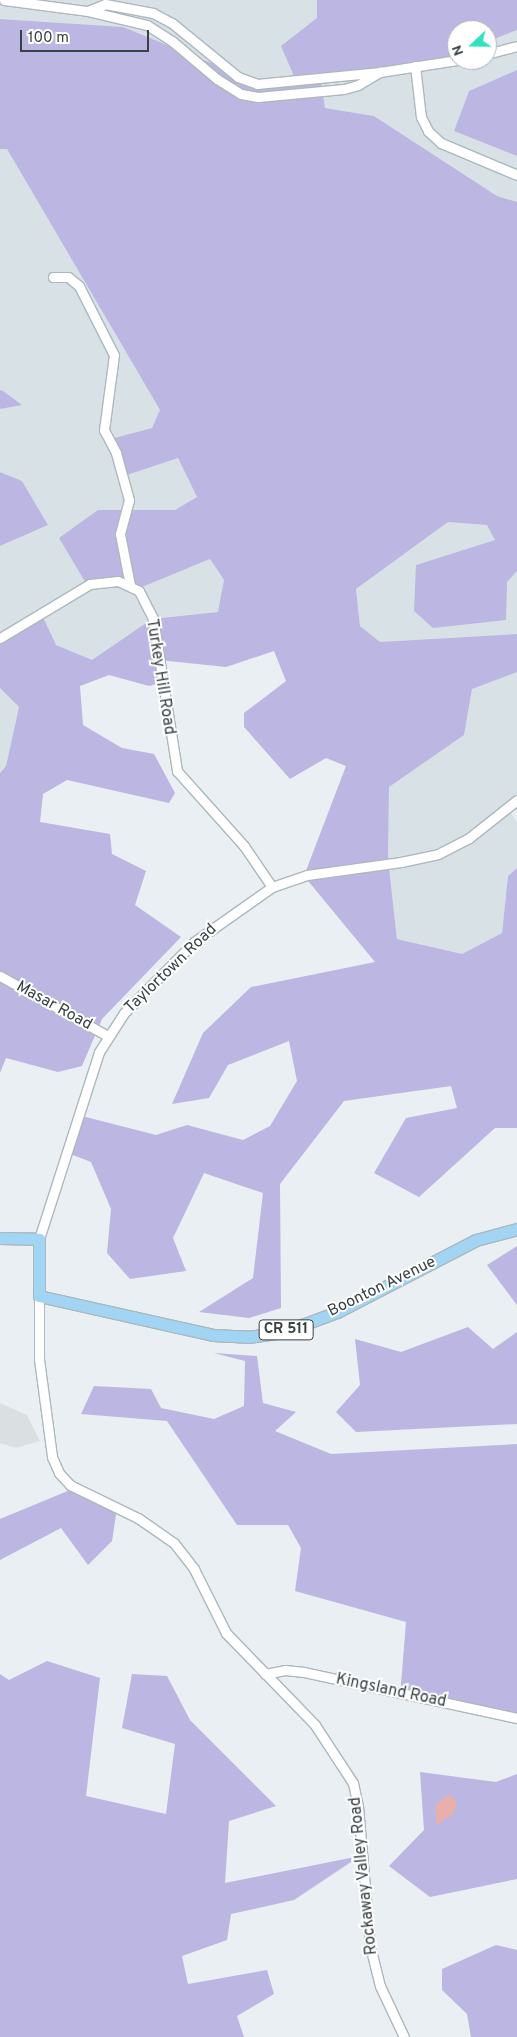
<!DOCTYPE html>
<html>
<head>
<meta charset="utf-8">
<style>
	body { margin:0 }
	#map { position:relative; width:517px; height:2037px; overflow:hidden; background:#e9eff2; font-family:Overpass,sans-serif }
	div>[style] { position:absolute }
	.residential>* { inset:0; background:#d7e1e6 }
	.industrial>* { inset:0; background:#dae0e2 }
	.green>* { inset:0; background:#bbb6e2 }
	.water>* { inset:0; background:#e8b0ac }
	.roads { filter:drop-shadow(1px 0 #acb8bd) drop-shadow(-1px 0 #acb8bd) drop-shadow(0 1px #acb8bd) drop-shadow(0 -1px #acb8bd) }
	.minor>* { height:9px; margin:-4.5px; padding:0 4.5px; transform-origin:4.5px; border-radius:4.5px; background:#fff }
	.major>* { height:11px; margin:-5.5px; padding:0 5.5px; transform-origin:5.5px; border-radius:5.5px; background:#a1d5f3 }
	span { translate:-50% -50%; white-space:nowrap; text-align:center; line-height:1.15; -webkit-text-stroke:4px #fff; paint-order:stroke }
	.shield-label span { padding:1px 4px; background:#fff; border:1px solid; border-radius:4px; -webkit-text-stroke-width:0 }
	.shield-label { font-size:15px; color:#384245; font-weight:700 }
	.street-label { font-size:16px; color:#384245 }
	.north { position:absolute; left:447px; top:20px; width:50px; height:50px; box-sizing:border-box; background:#fff; border:1px solid #afb3b5; border-radius:50%; rotate:249deg; font-size:14px; font-weight:700; line-height:20px; text-align:center; color:#384245 }
	.north::after { content:''; display:block; margin:auto; width:18px; height:22px; background:#30e2c0; clip-path:polygon(50% 0,100% 100%,50% 72%,0 100%) }
	.scale { position:absolute; left:20px; top:30px; width:129px; height:22px; box-sizing:border-box; border:2px solid #384245; border-top:0; padding-left:6px; font-size:15px; line-height:18px; white-space:nowrap; color:#384245; -webkit-text-stroke:4px #fff; paint-order:stroke }
</style>
</head>
<body>
<div id="map">
	<div class="residential">
		<i style="clip-path:polygon(0 0,317px 0,318px 18px,281px 46px,438px 61px,457px 54px,457px 60px,487px 60px,487px 42px,517px 30px,517px 70px,469px 91px,454px 131px,517px 156px,517px 202px,497px 196px,374px 116px,325px 108px,321px 81px,254px 88px,226px 69px,123px 27px,0 19px)"></i>
		<i style="clip-path:polygon(0 149px,7px 149px,160px 410px,152px 428px,111px 440px,124px 476px,178px 458px,197px 497px,175px 510px,98px 510px,137px 589px,210px 559px,224px 580px,219px 612px,152px 619px,92px 661px,56px 645px,0 637px,0 546px,48px 525px,22px 481px,0 472px,0 409px,21px 404px,0 390px)"></i>
		<i style="clip-path:polygon(448px 522px,488px 525px,495px 540px,416px 565px,507px 582px,517px 571px,517px 634px,380px 642px,360px 626px,356px 589px)"></i>
		<i style="clip-path:polygon(517px 672px,517px 798px,507px 807px,517px 822px,517px 868px,508px 876px,502px 933px,462px 954px,397px 939px,388px 859px,389px 787px,464px 735px,472px 689px)"></i>
		<i style="clip-path:polygon(0 688px,19px 707px,6px 766px,0 773px)"></i>
	</div>
	<div class="industrial">
		<i style="clip-path:polygon(0 1403px,27px 1415px,40px 1441px,16px 1448px,0 1443px)"></i>
	</div>
	<div class="green">
		<i style="clip-path:polygon(317px 0,517px 0,517px 30px,487px 42px,487px 30px,457px 30px,457px 54px,438px 61px,294px 76px,281px 46px,317px 18px)"></i>
		<i style="clip-path:polygon(0 19px,123px 27px,226px 69px,254px 88px,321px 81px,325px 108px,374px 116px,497px 196px,517px 202px,517px 571px,507px 582px,506px 620px,433px 628px,414px 611px,416px 565px,495px 540px,487px 525px,448px 522px,356px 589px,360px 626px,380px 642px,517px 634px,517px 672px,472px 689px,464px 735px,389px 787px,388px 859px,397px 939px,462px 954px,502px 933px,508px 876px,517px 868px,517px 1128px,495px 1128px,419px 1197px,374px 1173px,406px 1118px,457px 1108px,451px 1086px,344px 1101px,280px 1184px,281px 1308px,249px 1318px,199px 1312px,253px 1278px,263px 1193px,204px 1173px,173px 1238px,186px 1271px,130px 1279px,107px 1253px,111px 1209px,91px 1162px,65px 1152px,78px 1115px,156px 1135px,187px 1125px,243px 1140px,270px 1126px,297px 1081px,289px 1041px,228px 1065px,209px 1098px,172px 1104px,203px 1033px,251px 987px,375px 962px,304px 876px,346px 766px,326px 758px,290px 779px,244px 727px,244px 713px,286px 681px,274px 651px,226px 667px,159px 660px,161px 683px,149px 686px,109px 675px,80px 686px,83px 725px,122px 748px,154px 754px,175px 793px,169px 803px,67px 780px,43px 794px,40px 822px,110px 834px,112px 854px,146px 871px,135px 905px,181px 937px,102px 1019px,82px 1066px,58px 1072px,6px 1058px,0 1073px,0 773px,6px 766px,19px 707px,0 688px,0 637px,42px 615px,56px 645px,92px 660px,152px 619px,218px 612px,224px 580px,210px 559px,137px 589px,87px 585px,59px 538px,98px 510px,175px 510px,197px 497px,178px 458px,124px 476px,111px 439px,152px 428px,160px 410px,7px 149px,0 149px)"></i>
		<i style="clip-path:polygon(517px 70px,517px 156px,454px 131px,469px 91px)"></i>
		<i style="clip-path:polygon(0 390px,3px 391px,22px 405px,0 409px)"></i>
		<i style="clip-path:polygon(0 472px,22px 481px,48px 525px,0 546px)"></i>
		<i style="clip-path:polygon(517px 1246px,517px 1305px,487px 1265px)"></i>
		<i style="clip-path:polygon(468px 1327px,493px 1349px,517px 1332px,517px 1424px,356px 1432px,336px 1412px,360px 1385px,355px 1339px,401px 1352px)"></i>
		<i style="clip-path:polygon(214px 1353px,257px 1356px,263px 1403px,296px 1412px,275px 1431px,331px 1454px,517px 1444px,517px 1723px,400px 1697px,406px 1622px,295px 1591px,301px 1548px,288px 1525px,237px 1525px,167px 1421px,81px 1414px,94px 1386px,151px 1389px,161px 1408px,214px 1419px,244px 1406px,245px 1361px)"></i>
		<i style="clip-path:polygon(75px 1488px,117px 1508px,112px 1541px,88px 1565px,61px 1528px,0 1560px,0 1519px)"></i>
		<i style="clip-path:polygon(47px 1661px,100px 1678px,86px 1796px,166px 1814px,175px 1744px,122px 1728px,132px 1674px,167px 1676px,190px 1720px,276px 1806px,229px 1821px,225px 1883px,360px 1856px,294px 1900px,231px 1914px,227px 1940px,182px 1956px,188px 1984px,267px 1970px,274px 1994px,237px 2016px,244px 2037px,0 2037px,0 1674px,9px 1680px)"></i>
		<i style="clip-path:polygon(420px 1772px,496px 1782px,517px 1774px,517px 1879px,430px 1897px,389px 1866px,424px 1830px)"></i>
		<i style="clip-path:polygon(496px 1945px,517px 1950px,517px 2037px,471px 2037px,467px 2014px,442px 1990px,442px 1969px)"></i>
	</div>
	<div class="water">
		<i style="clip-path:polygon(450px 1794px,457px 1803px,453px 1814px,436px 1825px,436px 1804px)"></i>
	</div>
	<div class="roads">
		<div class="minor">
			<i style="left:4px;top:0;width:85px;rotate:7.5deg"></i>
			<i style="left:88px;top:11px;width:61px;rotate:13.3deg"></i>
			<i style="left:147px;top:25px;width:30px;rotate:33deg"></i>
			<i style="left:172px;top:41px;width:59px;rotate:40.2deg"></i>
			<i style="left:217px;top:79px;width:28px;rotate:32deg"></i>
			<i style="left:241px;top:94px;width:17px;rotate:10deg"></i>
			<i style="left:258px;top:97px;width:86px;rotate:-5.3deg"></i>
			<i style="left:344px;top:89px;width:15px;rotate:-16deg"></i>
			<i style="left:358px;top:85px;width:26px;rotate:-31deg"></i>
			<i style="left:88px;top:11px;width:18px;rotate:-22deg"></i>
			<i style="left:105px;top:4px;width:49px;rotate:10.6deg"></i>
			<i style="left:153px;top:13px;width:21px;rotate:28deg"></i>
			<i style="left:172px;top:23px;width:85px;rotate:39.3deg"></i>
			<i style="left:238px;top:77px;width:20px;rotate:20deg"></i>
			<i style="left:257px;top:84px;width:124px;rotate:-5.6deg"></i>
			<i style="left:380px;top:72px;width:78px;rotate:-8.9deg"></i>
			<i style="left:487px;top:54px;width:31px;rotate:-15deg"></i>
			<i style="left:415px;top:66px;width:51px;rotate:83.3deg"></i>
			<i style="left:421px;top:117px;width:16px;rotate:63deg"></i>
			<i style="left:428px;top:131px;width:18px;rotate:43deg"></i>
			<i style="left:441px;top:143px;width:82px;rotate:22.8deg"></i>
			<i style="left:53px;top:277px;width:15px"></i>
			<i style="left:68px;top:277px;width:14px;rotate:39deg"></i>
			<i style="left:79px;top:286px;width:77px;rotate:63.1deg"></i>
			<i style="left:114px;top:355px;width:76px;rotate:97.6deg"></i>
			<i style="left:104px;top:430px;width:26px;rotate:62deg"></i>
			<i style="left:116px;top:453px;width:49px;rotate:74.5deg"></i>
			<i style="left:129px;top:500px;width:35px;rotate:105deg"></i>
			<i style="left:120px;top:534px;width:52px;rotate:78.9deg"></i>
			<i style="left:0;top:638px;width:105px;rotate:-31deg"></i>
			<i style="left:90px;top:584px;width:28px;rotate:-6deg"></i>
			<i style="left:118px;top:581px;width:23px;rotate:25deg"></i>
			<i style="left:139px;top:591px;width:31px;rotate:63deg"></i>
			<i style="left:153px;top:619px;width:154px;rotate:81deg"></i>
			<i style="left:177px;top:771px;width:101px;rotate:48.2deg"></i>
			<i style="left:244px;top:846px;width:50px;rotate:55.7deg"></i>
			<i style="left:0;top:976px;width:124px;rotate:29.1deg"></i>
			<i style="left:39px;top:1239px;width:196px;rotate:-72.2deg"></i>
			<i style="left:99px;top:1052px;width:46px;rotate:-57.3deg"></i>
			<i style="left:124px;top:1013px;width:100px;rotate:-45.4deg"></i>
			<i style="left:194px;top:942px;width:95px;rotate:-35.2deg"></i>
			<i style="left:272px;top:887px;width:37px;rotate:-19deg"></i>
			<i style="left:307px;top:875px;width:95px;rotate:-7.9deg"></i>
			<i style="left:401px;top:862px;width:38px;rotate:-12deg"></i>
			<i style="left:438px;top:854px;width:35px;rotate:-27deg"></i>
			<i style="left:469px;top:838px;width:61px;rotate:-38.4deg"></i>
			<i style="left:39px;top:1296px;width:63px;rotate:90deg"></i>
			<i style="left:39px;top:1359px;width:99px;rotate:82.4deg"></i>
			<i style="left:52px;top:1457px;width:17px;rotate:66deg"></i>
			<i style="left:59px;top:1473px;width:16px;rotate:47deg"></i>
			<i style="left:70px;top:1485px;width:76px;rotate:25.9deg"></i>
			<i style="left:138px;top:1518px;width:44px;rotate:34.8deg"></i>
			<i style="left:174px;top:1543px;width:33px;rotate:52deg"></i>
			<i style="left:194px;top:1569px;width:72px;rotate:63.4deg"></i>
			<i style="left:226px;top:1633px;width:128px;rotate:45.9deg"></i>
			<i style="left:315px;top:1725px;width:69px;rotate:56.8deg"></i>
			<i style="left:353px;top:1783px;width:24px;rotate:78deg"></i>
			<i style="left:358px;top:1806px;width:141px;rotate:85.1deg"></i>
			<i style="left:370px;top:1946px;width:41px;rotate:76deg"></i>
			<i style="left:380px;top:1986px;width:56px;rotate:64.8deg"></i>
			<i style="left:265px;top:1674px;width:20px;rotate:-11deg"></i>
			<i style="left:285px;top:1670px;width:19px;rotate:6deg"></i>
			<i style="left:304px;top:1672px;width:218px;rotate:12.2deg"></i>
		</div>
		<div class="major">
			<i style="left:0;top:1238px;width:39px;rotate:1deg"></i>
			<i style="left:39px;top:1239px;width:57px;rotate:90deg"></i>
			<i style="left:39px;top:1296px;width:178px;rotate:12.6deg"></i>
			<i style="left:213px;top:1335px;width:35px;rotate:3deg"></i>
			<i style="left:248px;top:1337px;width:35px;rotate:-8deg"></i>
			<i style="left:283px;top:1332px;width:58px;rotate:-20.3deg"></i>
			<i style="left:337px;top:1312px;width:157px;rotate:-27.4deg"></i>
			<i style="left:476px;top:1240px;width:42px;rotate:-15deg"></i>
		</div>
	</div>
	<div class="shield-label">
		<span style="left:286px;top:1330px">CR 511</span>
	</div>
	<div class="street-label">
		<span style="left:160px;top:677px;rotate:81deg">Turkey Hill Road</span>
		<span style="left:171px;top:969px;rotate:-44deg">Taylortown Road</span>
		<span style="left:54px;top:1006px;rotate:29deg">Masar Road</span>
		<span style="left:382px;top:1287px;rotate:-26deg">Boonton Avenue</span>
		<span style="left:391px;top:1691px;rotate:12deg">Kingsland Road</span>
		<span style="left:364px;top:1876px;rotate:-96deg">Rockaway Valley Road</span>
	</div>
	<div class="north">N</div>
	<div class="scale">100 m</div>
</div>
</body>
</html>
